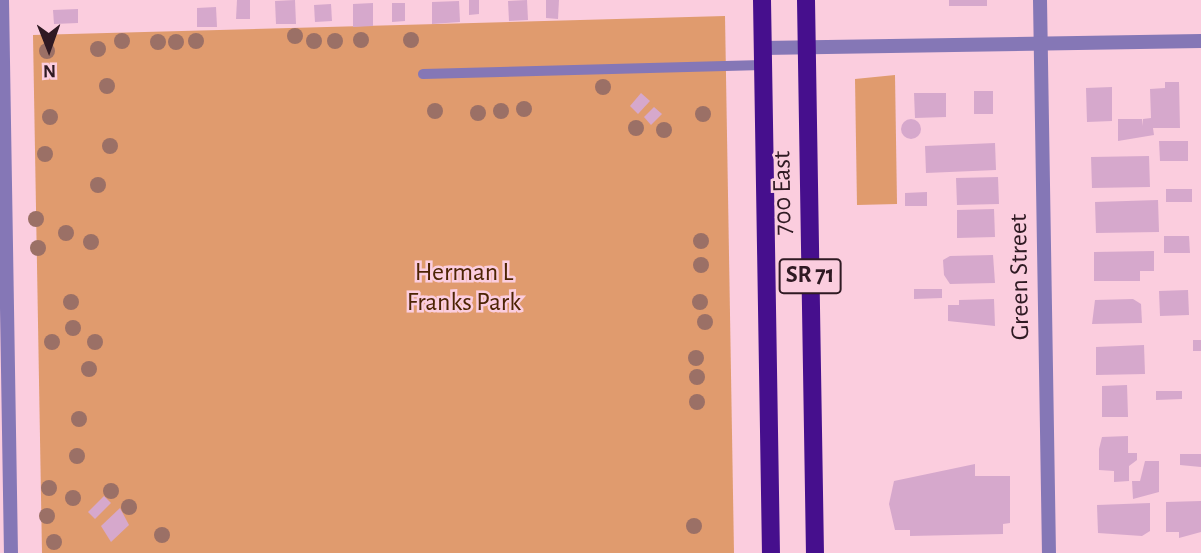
<!DOCTYPE html>
<html>
<head>
<meta charset="utf-8">
<style>
	body { margin:0 }
	#map { position:relative; width:1201px; height:553px; overflow:hidden; background:#fbcdde; font-family:"Alegreya Sans",sans-serif }
	div>[style] { position:absolute }
	.green>* { inset:0; background:#e09b6e }
	.building>* { inset:0; background:#d6a8cc }
	.round { border-radius:50% }
	.lane>* { height:10px; margin:-5px; padding:0 5px; transform-origin:5px; border-radius:5px; background:#8577b6 }
	.street>* { height:14px; margin:-7px; padding:0 7px; transform-origin:7px; border-radius:7px; background:#8577b6 }
	.primary>* { height:18px; margin:-9px; padding:0 9px; transform-origin:9px; border-radius:9px; background:#460f8d }
	.trees>* { width:16px; height:16px; margin:-8px; border-radius:50%; background:#9b7066 }
	span { translate:-50% -50%; white-space:nowrap; text-align:center; line-height:1.15; -webkit-text-stroke:5px #fbcdde; paint-order:stroke }
	.shield-label span { padding:2px 5px; background:#fbcdde; border:2px solid; border-radius:5px; -webkit-text-stroke-width:0 }
	.shield-label { font-size:24px; color:#2f1a23; font-weight:700 }
	.street-label { font-size:26px; color:#2f1a23 }
	.park-label { font-size:26px; color:#4c2404 }
	.north { position:absolute; left:14px; top:14px; width:70px; height:70px; -webkit-text-stroke:5px #fbcdde; paint-order:stroke; rotate:179deg; font-size:19px; font-weight:700; line-height:28px; text-align:center; color:#2f1a23 }
	.north::after { content:''; display:block; margin:auto; width:24px; height:32px; background:#2f1a23; clip-path:polygon(50% 0,100% 100%,50% 72%,0 100%) }
</style>
</head>
<body>
<div id="map">
	<div class="green">
		<i style="clip-path:polygon(725px 16px,734px 553px,42px 553px,33px 35px)"></i>
		<i style="clip-path:polygon(895px 75px,897px 204px,857px 205px,855px 79px)"></i>
	</div>
	<div class="building">
		<i style="clip-path:polygon(237px 0,250px 0,250px 19px,236px 19px)"></i>
		<i style="clip-path:polygon(295px 0,296px 24px,276px 24px,275px 1px)"></i>
		<i style="clip-path:polygon(469px 0,479px 0,479px 14px,469px 15px)"></i>
		<i style="clip-path:polygon(527px 0,528px 20px,509px 21px,508px 1px)"></i>
		<i style="clip-path:polygon(546px 0,559px 0,558px 19px,546px 18px)"></i>
		<i style="clip-path:polygon(949px 0,987px 0,987px 6px,949px 6px)"></i>
		<i style="clip-path:polygon(459px 1px,460px 22px,432px 24px,432px 2px)"></i>
		<i style="clip-path:polygon(373px 3px,373px 26px,353px 27px,353px 4px)"></i>
		<i style="clip-path:polygon(392px 3px,405px 3px,405px 21px,392px 22px)"></i>
		<i style="clip-path:polygon(331px 4px,332px 21px,315px 22px,314px 5px)"></i>
		<i style="clip-path:polygon(216px 7px,217px 27px,197px 27px,197px 8px)"></i>
		<i style="clip-path:polygon(78px 9px,78px 23px,54px 24px,53px 10px)"></i>
		<i style="clip-path:polygon(1165px 82px,1179px 82px,1180px 128px,1153px 128px,1154px 135px,1118px 141px,1118px 119px,1142px 119px,1143px 126px,1143px 119px,1151px 118px,1150px 89px,1165px 88px)"></i>
		<i style="clip-path:polygon(1112px 87px,1112px 121px,1087px 122px,1086px 88px)"></i>
		<i style="clip-path:polygon(974px 91px,993px 91px,993px 114px,974px 114px)"></i>
		<i style="clip-path:polygon(641px 93px,650px 101px,638px 114px,630px 106px)"></i>
		<i style="clip-path:polygon(914px 93px,946px 93px,946px 117px,915px 118px)"></i>
		<i style="clip-path:polygon(654px 107px,662px 114px,651px 125px,644px 117px)"></i>
		<i class="round" style="left:901px;top:119px;width:20px;height:20px"></i>
		<i style="clip-path:polygon(1159px 141px,1188px 141px,1188px 161px,1160px 161px)"></i>
		<i style="clip-path:polygon(995px 143px,996px 170px,926px 173px,925px 146px)"></i>
		<i style="clip-path:polygon(1149px 156px,1150px 187px,1092px 188px,1091px 157px)"></i>
		<i style="clip-path:polygon(998px 177px,999px 204px,957px 205px,956px 178px)"></i>
		<i style="clip-path:polygon(1166px 189px,1192px 189px,1192px 202px,1166px 202px)"></i>
		<i style="clip-path:polygon(927px 192px,927px 206px,905px 206px,905px 193px)"></i>
		<i style="clip-path:polygon(1158px 200px,1159px 232px,1096px 233px,1095px 202px)"></i>
		<i style="clip-path:polygon(994px 209px,995px 237px,957px 238px,957px 210px)"></i>
		<i style="clip-path:polygon(1164px 236px,1189px 236px,1190px 253px,1164px 253px)"></i>
		<i style="clip-path:polygon(1154px 251px,1154px 271px,1140px 271px,1140px 281px,1094px 281px,1094px 252px)"></i>
		<i style="clip-path:polygon(993px 255px,995px 283px,950px 284px,944px 275px,943px 260px,950px 256px)"></i>
		<i style="clip-path:polygon(914px 289px,942px 289px,942px 298px,914px 299px)"></i>
		<i style="clip-path:polygon(1188px 290px,1189px 315px,1160px 316px,1159px 291px)"></i>
		<i style="clip-path:polygon(994px 299px,995px 326px,948px 321px,948px 305px,959px 305px,959px 300px)"></i>
		<i style="clip-path:polygon(1133px 299px,1141px 304px,1142px 323px,1092px 324px,1095px 300px)"></i>
		<i style="clip-path:polygon(1193px 340px,1201px 340px,1201px 351px,1193px 351px)"></i>
		<i style="clip-path:polygon(1144px 345px,1145px 374px,1096px 375px,1096px 347px)"></i>
		<i style="clip-path:polygon(1127px 385px,1128px 417px,1102px 417px,1102px 386px)"></i>
		<i style="clip-path:polygon(1156px 391px,1182px 391px,1182px 399px,1156px 400px)"></i>
		<i style="clip-path:polygon(1128px 436px,1128px 453px,1137px 453px,1137px 460px,1129px 466px,1129px 481px,1114px 482px,1114px 471px,1099px 470px,1099px 449px,1102px 437px)"></i>
		<i style="clip-path:polygon(1180px 454px,1201px 454px,1201px 467px,1180px 465px)"></i>
		<i style="clip-path:polygon(1145px 461px,1159px 461px,1159px 492px,1133px 499px,1132px 481px,1140px 481px)"></i>
		<i style="clip-path:polygon(975px 464px,975px 476px,1010px 476px,1010px 523px,1003px 524px,1003px 534px,910px 536px,910px 530px,895px 530px,889px 504px,894px 481px)"></i>
		<i style="clip-path:polygon(104px 496px,111px 503px,95px 519px,88px 512px)"></i>
		<i style="clip-path:polygon(1201px 501px,1201px 532px,1179px 538px,1179px 532px,1166px 532px,1166px 502px)"></i>
		<i style="clip-path:polygon(1150px 503px,1150px 531px,1142px 536px,1098px 533px,1097px 505px)"></i>
		<i style="clip-path:polygon(120px 508px,129px 525px,111px 542px,101px 526px)"></i>
	</div>
	<div class="lane">
		<i style="left:423px;top:74px;width:340px;rotate:-1.5deg"></i>
	</div>
	<div class="street">
		<i style="left:2px;top:0;width:553px;rotate:89.07deg"></i>
		<i style="left:1040px;top:0;width:553px;rotate:89.07deg"></i>
		<i style="left:763px;top:48px;width:438px;rotate:-0.9deg"></i>
	</div>
	<div class="primary">
		<i style="left:762px;top:0;width:553px;rotate:89.07deg"></i>
		<i style="left:806px;top:0;width:553px;rotate:89.07deg"></i>
	</div>
	<div class="trees">
		<i style="left:295px;top:36px"></i>
		<i style="left:361px;top:40px"></i>
		<i style="left:411px;top:40px"></i>
		<i style="left:122px;top:41px"></i>
		<i style="left:196px;top:41px"></i>
		<i style="left:314px;top:41px"></i>
		<i style="left:335px;top:41px"></i>
		<i style="left:158px;top:42px"></i>
		<i style="left:176px;top:42px"></i>
		<i style="left:98px;top:49px"></i>
		<i style="left:47px;top:51px"></i>
		<i style="left:107px;top:86px"></i>
		<i style="left:603px;top:87px"></i>
		<i style="left:524px;top:109px"></i>
		<i style="left:435px;top:111px"></i>
		<i style="left:501px;top:111px"></i>
		<i style="left:478px;top:113px"></i>
		<i style="left:703px;top:114px"></i>
		<i style="left:50px;top:117px"></i>
		<i style="left:636px;top:128px"></i>
		<i style="left:664px;top:130px"></i>
		<i style="left:110px;top:146px"></i>
		<i style="left:45px;top:154px"></i>
		<i style="left:98px;top:185px"></i>
		<i style="left:36px;top:219px"></i>
		<i style="left:66px;top:233px"></i>
		<i style="left:701px;top:241px"></i>
		<i style="left:91px;top:242px"></i>
		<i style="left:38px;top:248px"></i>
		<i style="left:701px;top:265px"></i>
		<i style="left:71px;top:302px"></i>
		<i style="left:700px;top:302px"></i>
		<i style="left:705px;top:322px"></i>
		<i style="left:73px;top:328px"></i>
		<i style="left:52px;top:342px"></i>
		<i style="left:95px;top:342px"></i>
		<i style="left:696px;top:358px"></i>
		<i style="left:89px;top:369px"></i>
		<i style="left:697px;top:377px"></i>
		<i style="left:697px;top:402px"></i>
		<i style="left:79px;top:419px"></i>
		<i style="left:77px;top:456px"></i>
		<i style="left:49px;top:488px"></i>
		<i style="left:111px;top:491px"></i>
		<i style="left:73px;top:498px"></i>
		<i style="left:129px;top:507px"></i>
		<i style="left:47px;top:516px"></i>
		<i style="left:694px;top:526px"></i>
		<i style="left:162px;top:535px"></i>
		<i style="left:54px;top:542px"></i>
	</div>
	<div class="shield-label">
		<span style="left:810px;top:276px">SR 71</span>
	</div>
	<div class="street-label">
		<span style="left:783px;top:193px;rotate:-91deg">700 East</span>
		<span style="left:1020px;top:277px;rotate:-91deg">Green Street</span>
	</div>
	<div class="park-label">
		<span style="left:464px;top:288px">Herman L<br>Franks Park</span>
	</div>
	<div class="north">N</div>
</div>
</body>
</html>
